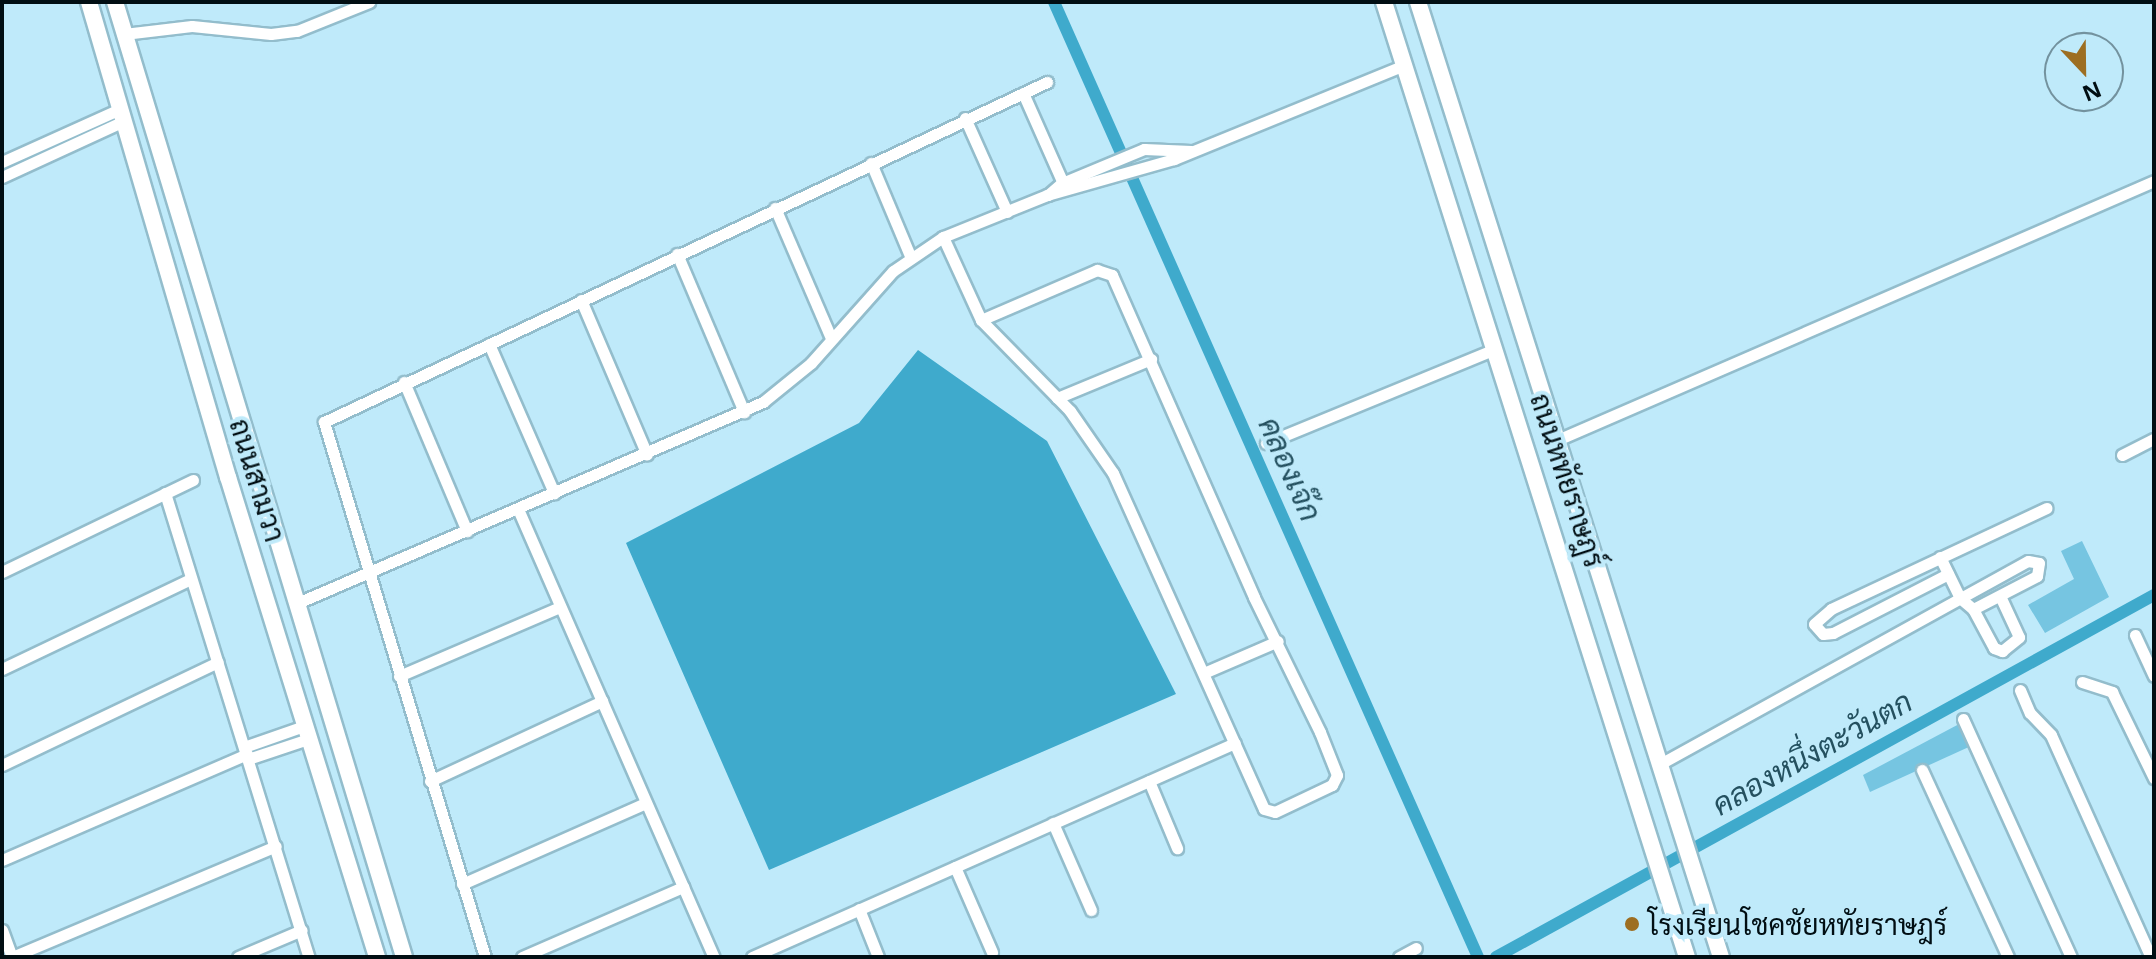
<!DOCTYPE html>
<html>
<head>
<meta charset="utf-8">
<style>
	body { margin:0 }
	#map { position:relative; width:2156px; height:959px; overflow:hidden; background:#bfeafa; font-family:"Open Sans",Sarabun,sans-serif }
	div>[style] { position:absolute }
	.green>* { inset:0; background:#76c5e1 }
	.water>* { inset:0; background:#3faacc }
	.canal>* { height:12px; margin:-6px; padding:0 6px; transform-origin:6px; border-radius:6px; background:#3faacc }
	.roads { filter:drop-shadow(2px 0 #93bdcc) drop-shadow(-2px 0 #93bdcc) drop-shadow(0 2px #93bdcc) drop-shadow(0 -2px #93bdcc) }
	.street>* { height:11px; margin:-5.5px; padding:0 5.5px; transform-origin:5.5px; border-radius:5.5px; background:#fff }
	.secondary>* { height:16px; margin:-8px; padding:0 8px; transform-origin:8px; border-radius:8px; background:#fff }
	.dots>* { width:22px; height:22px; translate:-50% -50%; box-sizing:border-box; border:4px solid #bfeafa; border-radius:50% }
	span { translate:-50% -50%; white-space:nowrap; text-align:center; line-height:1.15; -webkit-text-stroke:8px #bfeafa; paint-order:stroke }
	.street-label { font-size:28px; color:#010e13 }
	.poi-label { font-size:28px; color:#010e13 }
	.left { translate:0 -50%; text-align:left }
	.water-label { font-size:30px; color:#24505f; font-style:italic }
	.frame { position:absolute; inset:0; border:4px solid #010e13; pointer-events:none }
	.north { position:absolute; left:2044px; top:32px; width:80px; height:80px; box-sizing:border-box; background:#bfeafa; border:2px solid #73929e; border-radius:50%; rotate:158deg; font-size:22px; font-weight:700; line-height:32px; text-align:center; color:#010e13 }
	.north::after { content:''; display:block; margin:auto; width:28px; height:36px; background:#9d6e21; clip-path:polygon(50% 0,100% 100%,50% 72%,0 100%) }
</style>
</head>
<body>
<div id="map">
	<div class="green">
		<i style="clip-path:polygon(2082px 541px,2109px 597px,2045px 633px,2028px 605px,2074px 579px,2061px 551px)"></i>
		<i style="clip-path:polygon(1961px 723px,1971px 746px,1870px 792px,1863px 775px)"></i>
	</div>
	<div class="water">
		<i style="clip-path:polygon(918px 350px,1047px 441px,1176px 694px,769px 870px,626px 543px,859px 423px)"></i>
	</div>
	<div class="canal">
		<i style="left:1054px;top:2px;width:1045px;rotate:66.06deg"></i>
		<i style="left:1496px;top:957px;width:751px;rotate:-28.82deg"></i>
	</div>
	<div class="roads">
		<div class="street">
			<i style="left:124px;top:34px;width:68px;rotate:-6.7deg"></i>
			<i style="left:192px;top:26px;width:79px;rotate:5.8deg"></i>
			<i style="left:271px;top:34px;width:26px;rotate:-7deg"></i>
			<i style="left:297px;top:31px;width:78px;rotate:-21.9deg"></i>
			<i style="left:1023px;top:93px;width:104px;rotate:66.1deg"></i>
			<i style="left:965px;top:118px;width:103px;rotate:65.9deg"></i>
			<i style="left:2px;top:162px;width:129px;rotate:-24.2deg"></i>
			<i style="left:871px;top:163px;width:101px;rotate:67.2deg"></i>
			<i style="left:2px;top:177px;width:134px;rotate:-24.7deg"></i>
			<i style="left:1048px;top:195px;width:18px;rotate:-41deg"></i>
			<i style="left:1062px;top:183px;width:89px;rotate:-22.5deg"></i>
			<i style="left:1144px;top:149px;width:47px;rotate:2.4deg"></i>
			<i style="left:775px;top:208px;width:142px;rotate:66.7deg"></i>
			<i style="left:943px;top:237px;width:91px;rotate:65.4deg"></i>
			<i style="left:981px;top:320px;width:127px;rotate:45.6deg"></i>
			<i style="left:1070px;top:411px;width:75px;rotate:55.3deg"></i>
			<i style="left:1113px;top:473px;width:368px;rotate:65.8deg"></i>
			<i style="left:1264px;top:809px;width:11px;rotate:15deg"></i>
			<i style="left:1275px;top:812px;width:63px;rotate:-25.3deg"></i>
			<i style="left:1332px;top:785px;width:11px;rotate:-63deg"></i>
			<i style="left:1337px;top:775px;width:46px;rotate:-111.6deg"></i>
			<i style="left:1320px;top:732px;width:150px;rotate:-116.1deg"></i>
			<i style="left:1254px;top:597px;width:352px;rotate:-113.8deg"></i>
			<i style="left:1112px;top:275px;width:16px;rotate:-162deg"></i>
			<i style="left:1097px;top:270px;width:126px;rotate:156.7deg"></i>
			<i style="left:677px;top:254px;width:172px;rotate:67deg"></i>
			<i style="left:581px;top:300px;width:168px;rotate:66.9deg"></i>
			<i style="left:489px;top:344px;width:163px;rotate:66.4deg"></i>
			<i style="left:404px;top:382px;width:162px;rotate:67.1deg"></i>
			<i style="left:1057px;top:398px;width:102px;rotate:-22.5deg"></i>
			<i style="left:1555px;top:441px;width:653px;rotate:-23.46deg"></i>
			<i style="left:1266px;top:443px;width:245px;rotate:-22.3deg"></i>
			<i style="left:2122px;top:455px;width:36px;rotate:-27deg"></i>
			<i style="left:165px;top:493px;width:486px;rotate:72.8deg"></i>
			<i style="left:518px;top:509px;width:489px;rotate:66.4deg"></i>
			<i style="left:1940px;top:557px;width:46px;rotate:64deg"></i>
			<i style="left:1960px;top:598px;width:17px;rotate:40deg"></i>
			<i style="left:1973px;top:609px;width:44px;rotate:61.7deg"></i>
			<i style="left:1994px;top:648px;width:9px;rotate:21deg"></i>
			<i style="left:2002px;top:651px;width:22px;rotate:-39deg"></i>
			<i style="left:2019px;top:637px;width:45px;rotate:-114.9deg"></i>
			<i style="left:2px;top:572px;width:212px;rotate:-25.7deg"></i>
			<i style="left:1948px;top:574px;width:129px;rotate:152.8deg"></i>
			<i style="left:1833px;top:633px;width:10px;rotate:174deg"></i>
			<i style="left:1823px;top:634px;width:13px;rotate:-132deg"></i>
			<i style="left:1814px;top:624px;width:23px;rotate:-41deg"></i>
			<i style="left:1831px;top:609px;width:238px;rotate:-25.1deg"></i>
			<i style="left:295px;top:604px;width:510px;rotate:-23.35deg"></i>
			<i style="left:763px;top:402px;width:62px;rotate:-39.1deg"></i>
			<i style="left:811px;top:363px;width:123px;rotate:-48.3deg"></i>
			<i style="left:893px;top:271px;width:60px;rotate:-34.2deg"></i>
			<i style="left:943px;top:237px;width:112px;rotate:-22deg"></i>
			<i style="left:1047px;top:195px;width:132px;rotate:-15.8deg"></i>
			<i style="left:1174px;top:159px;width:248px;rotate:-22.2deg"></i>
			<i style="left:2135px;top:635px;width:45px;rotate:65.1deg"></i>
			<i style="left:2px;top:669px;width:209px;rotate:-25.5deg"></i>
			<i style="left:1206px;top:672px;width:78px;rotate:-23.3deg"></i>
			<i style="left:399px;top:676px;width:175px;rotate:-23.2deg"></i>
			<i style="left:2082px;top:682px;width:32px;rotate:18deg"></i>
			<i style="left:2112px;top:692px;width:96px;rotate:64deg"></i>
			<i style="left:2020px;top:690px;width:25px;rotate:67deg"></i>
			<i style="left:2030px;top:713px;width:30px;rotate:46deg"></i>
			<i style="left:2051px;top:735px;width:243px;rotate:65.8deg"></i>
			<i style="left:1963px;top:719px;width:261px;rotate:65.6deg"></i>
			<i style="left:244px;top:747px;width:64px;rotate:-19.3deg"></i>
			<i style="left:248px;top:759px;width:63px;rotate:-18.4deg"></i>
			<i style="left:1660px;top:764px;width:420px;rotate:-28.9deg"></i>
			<i style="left:2028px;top:561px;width:11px;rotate:10deg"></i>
			<i style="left:2039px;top:563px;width:13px;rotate:99deg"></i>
			<i style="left:2037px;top:576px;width:72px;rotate:152.7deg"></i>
			<i style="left:2px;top:765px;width:239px;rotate:-25.5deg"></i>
			<i style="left:1922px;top:770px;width:206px;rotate:65.3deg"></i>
			<i style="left:430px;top:781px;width:190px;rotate:-24.9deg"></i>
			<i style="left:1149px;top:781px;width:73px;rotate:67.3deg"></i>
			<i style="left:1053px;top:823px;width:95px;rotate:66.4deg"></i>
			<i style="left:2px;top:860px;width:267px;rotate:-23.4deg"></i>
			<i style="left:955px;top:867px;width:93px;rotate:66.5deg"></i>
			<i style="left:462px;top:884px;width:201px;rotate:-23.8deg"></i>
			<i style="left:859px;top:909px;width:52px;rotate:68.4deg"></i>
			<i style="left:2px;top:930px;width:29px;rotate:70deg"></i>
			<i style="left:12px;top:957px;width:286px;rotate:-22.8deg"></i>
			<i style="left:238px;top:957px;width:69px;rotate:-22.9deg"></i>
			<i style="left:485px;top:957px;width:559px;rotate:-106.75deg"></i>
			<i style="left:324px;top:422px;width:799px;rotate:-25.19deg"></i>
			<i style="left:522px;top:957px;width:176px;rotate:-23.5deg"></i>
			<i style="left:752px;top:957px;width:528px;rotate:-23.9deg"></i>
			<i style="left:1399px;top:957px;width:19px;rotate:-28deg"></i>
		</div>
		<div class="secondary">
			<i style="left:89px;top:2px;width:495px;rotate:73.7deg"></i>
			<i style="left:228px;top:477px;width:503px;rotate:72.75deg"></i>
			<i style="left:115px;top:2px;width:998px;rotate:73.16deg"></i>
			<i style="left:1384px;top:2px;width:1002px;rotate:72.4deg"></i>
			<i style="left:1418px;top:2px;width:1002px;rotate:72.4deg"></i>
		</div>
	</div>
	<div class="dots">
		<i style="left:1632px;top:924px;background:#9d6e21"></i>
	</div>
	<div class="street-label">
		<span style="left:258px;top:480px;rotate:73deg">ถนนสามวา</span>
		<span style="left:1568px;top:480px;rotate:72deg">ถนนหทัยราษฎร์</span>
	</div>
	<div class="poi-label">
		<span class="left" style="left:1648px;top:924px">โรงเรียนโชคชัยหทัยราษฎร์</span>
	</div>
	<div class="water-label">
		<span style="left:1290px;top:469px;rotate:66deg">คลองเจ๊ก</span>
		<span style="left:1812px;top:753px;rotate:-29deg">คลองหนึ่งตะวันตก</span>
	</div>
	<div class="frame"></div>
	<div class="north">N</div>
</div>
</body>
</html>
